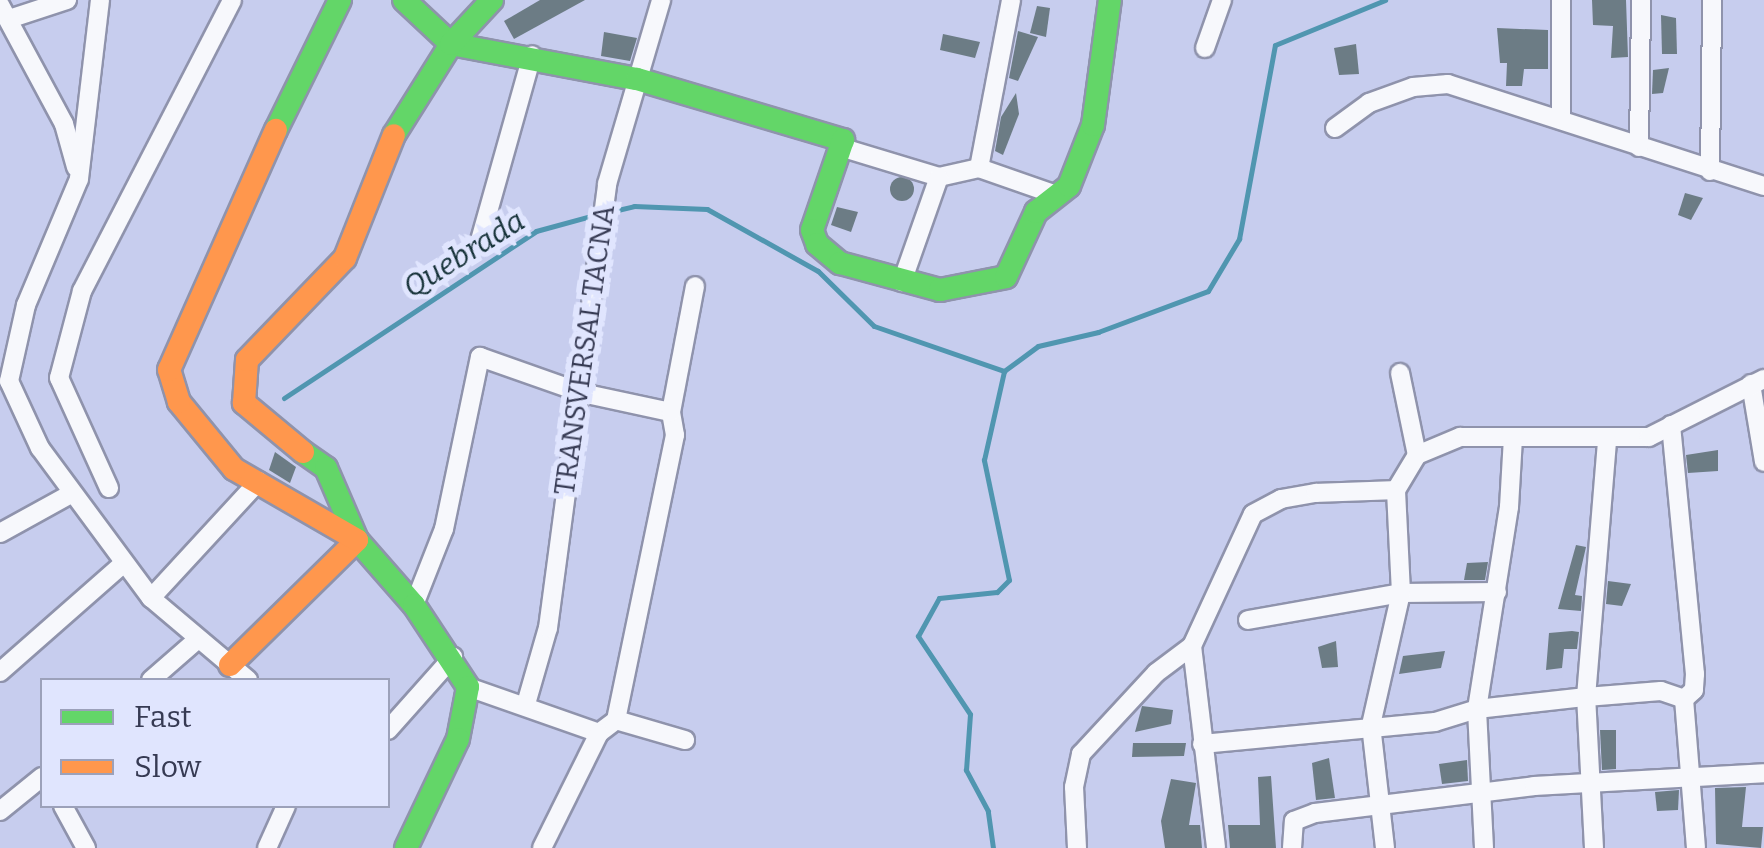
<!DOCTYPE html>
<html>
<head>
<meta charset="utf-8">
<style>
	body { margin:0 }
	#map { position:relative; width:1764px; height:848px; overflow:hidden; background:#c7cdee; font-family:Bitter,serif }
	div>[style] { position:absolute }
	.stream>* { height:5px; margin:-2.5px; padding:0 2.5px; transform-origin:2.5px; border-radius:2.5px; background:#5096b0 }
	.building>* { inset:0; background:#6c7c85 }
	.round { border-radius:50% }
	.roads { filter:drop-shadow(2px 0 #8f93ac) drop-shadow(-2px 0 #8f93ac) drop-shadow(0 2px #8f93ac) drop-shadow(0 -2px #8f93ac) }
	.street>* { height:18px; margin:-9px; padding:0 9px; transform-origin:9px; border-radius:9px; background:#f7f8fc }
	.fast>* { height:22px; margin:-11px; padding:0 11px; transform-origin:11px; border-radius:11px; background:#63d668 }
	.slow>* { height:22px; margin:-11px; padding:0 11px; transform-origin:11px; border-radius:11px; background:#ff974d }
	span { translate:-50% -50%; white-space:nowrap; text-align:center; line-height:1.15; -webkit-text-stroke:10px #e0e5fe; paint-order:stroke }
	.street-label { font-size:28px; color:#363a53 }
	.water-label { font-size:30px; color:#153138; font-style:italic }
	.legend { position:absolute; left:40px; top:678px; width:350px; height:130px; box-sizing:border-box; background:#e0e5fe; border:2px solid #9ca1ba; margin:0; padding:12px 18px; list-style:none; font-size:30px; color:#363a53 }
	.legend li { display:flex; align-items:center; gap:20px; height:50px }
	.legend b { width:50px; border:2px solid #9ca1ba }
</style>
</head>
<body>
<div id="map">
	<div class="stream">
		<i style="left:609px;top:212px;width:26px;rotate:-13deg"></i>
		<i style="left:634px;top:206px;width:73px;rotate:2.4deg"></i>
		<i style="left:707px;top:209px;width:127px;rotate:29.2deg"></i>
		<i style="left:818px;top:271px;width:78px;rotate:44.5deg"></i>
		<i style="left:874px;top:326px;width:138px;rotate:19.1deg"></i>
		<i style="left:284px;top:398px;width:302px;rotate:-33.5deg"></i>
		<i style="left:536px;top:231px;width:64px;rotate:-15.3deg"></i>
		<i style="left:993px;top:848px;width:37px;rotate:-98deg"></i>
		<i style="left:988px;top:811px;width:47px;rotate:-118.2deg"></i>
		<i style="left:966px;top:770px;width:56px;rotate:-85.9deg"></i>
		<i style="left:970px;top:714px;width:94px;rotate:-123.7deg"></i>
		<i style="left:918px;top:636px;width:43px;rotate:-61.1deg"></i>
		<i style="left:939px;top:598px;width:58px;rotate:-5.9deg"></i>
		<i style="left:997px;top:592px;width:17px;rotate:-45deg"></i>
		<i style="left:1009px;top:580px;width:123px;rotate:-101.8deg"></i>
		<i style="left:984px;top:460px;width:91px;rotate:-77.3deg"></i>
		<i style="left:1004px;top:371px;width:42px;rotate:-36.3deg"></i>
		<i style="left:1038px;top:346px;width:62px;rotate:-13.1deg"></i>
		<i style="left:1098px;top:332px;width:117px;rotate:-20.4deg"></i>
		<i style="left:1208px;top:291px;width:61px;rotate:-59.2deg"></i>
		<i style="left:1239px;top:239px;width:197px;rotate:-79.5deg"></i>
		<i style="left:1275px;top:45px;width:119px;rotate:-22.2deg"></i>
	</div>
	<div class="building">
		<i style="clip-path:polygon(540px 0,585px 0,514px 39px,504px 21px)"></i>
		<i style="clip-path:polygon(1592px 0,1626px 0,1628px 57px,1611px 58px,1613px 26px,1593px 25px)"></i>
		<i style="clip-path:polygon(1037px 6px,1050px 8px,1046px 37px,1030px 33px)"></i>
		<i style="clip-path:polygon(1661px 15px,1676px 18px,1677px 54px,1662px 54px)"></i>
		<i style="clip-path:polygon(1497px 28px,1548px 30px,1548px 69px,1524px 69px,1522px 86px,1506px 86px,1507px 63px,1500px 63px)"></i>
		<i style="clip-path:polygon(1018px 31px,1038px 37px,1018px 81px,1009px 78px)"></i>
		<i style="clip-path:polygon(604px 32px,637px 38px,630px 61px,601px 56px)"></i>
		<i style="clip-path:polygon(943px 34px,980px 42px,975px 58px,940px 50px)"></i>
		<i style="clip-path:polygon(1356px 44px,1359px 74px,1339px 75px,1334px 48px)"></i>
		<i style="clip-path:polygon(1669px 68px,1663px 93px,1652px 94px,1653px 70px)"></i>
		<i style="clip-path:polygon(1016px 93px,1019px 114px,1003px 155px,995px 151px,1001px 117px)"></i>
		<i class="round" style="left:890px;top:177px;width:24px;height:24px"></i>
		<i style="clip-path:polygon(1685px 193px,1703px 198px,1691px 220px,1678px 215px)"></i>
		<i style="clip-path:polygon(837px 207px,858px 212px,851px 232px,831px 225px)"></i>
		<i style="clip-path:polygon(1718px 450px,1718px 471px,1688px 473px,1686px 455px)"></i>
		<i style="clip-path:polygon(275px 452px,296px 467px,290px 483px,269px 470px)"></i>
		<i style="clip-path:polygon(1576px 545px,1586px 547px,1575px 595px,1582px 596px,1581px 611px,1558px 609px)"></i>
		<i style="clip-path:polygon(1488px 562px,1485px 580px,1464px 580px,1467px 563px)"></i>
		<i style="clip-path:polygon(1608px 581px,1631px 584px,1622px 606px,1606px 604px)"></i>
		<i style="clip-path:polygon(1572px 631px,1579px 632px,1577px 649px,1564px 649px,1562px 668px,1546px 670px,1549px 633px)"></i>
		<i style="clip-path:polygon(1336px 641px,1338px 667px,1322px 668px,1318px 647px)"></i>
		<i style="clip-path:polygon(1445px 651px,1441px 668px,1399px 674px,1403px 656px)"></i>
		<i style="clip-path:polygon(1142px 706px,1173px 710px,1171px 724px,1135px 732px)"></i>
		<i style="clip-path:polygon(1600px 730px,1616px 730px,1616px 769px,1602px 770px)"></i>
		<i style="clip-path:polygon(1133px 743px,1186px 743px,1184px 756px,1132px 757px)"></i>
		<i style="clip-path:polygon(1329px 758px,1335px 798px,1316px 800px,1312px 763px)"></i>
		<i style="clip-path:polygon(1467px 760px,1468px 781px,1442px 784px,1439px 764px)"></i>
		<i style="clip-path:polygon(1271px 776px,1276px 848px,1230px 848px,1228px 825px,1260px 825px,1258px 777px)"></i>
		<i style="clip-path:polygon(1171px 779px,1196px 783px,1189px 825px,1200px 825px,1202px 848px,1165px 848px,1161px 821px)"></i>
		<i style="clip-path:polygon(1746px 787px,1742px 827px,1763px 827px,1761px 848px,1716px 844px,1715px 788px)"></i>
		<i style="clip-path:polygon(1679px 790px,1678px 810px,1657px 811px,1655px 792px)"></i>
	</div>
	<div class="roads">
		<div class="street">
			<i style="left:100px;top:0;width:180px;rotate:96.7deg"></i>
			<i style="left:79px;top:179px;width:137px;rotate:112.8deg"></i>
			<i style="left:26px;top:305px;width:78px;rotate:102.6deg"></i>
			<i style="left:9px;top:381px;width:74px;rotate:65.2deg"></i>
			<i style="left:40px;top:448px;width:187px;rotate:53.5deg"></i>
			<i style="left:151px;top:598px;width:127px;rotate:40.2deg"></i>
			<i style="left:1561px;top:0;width:120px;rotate:90deg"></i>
			<i style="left:0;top:5px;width:135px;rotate:61.7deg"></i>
			<i style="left:64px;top:124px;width:45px;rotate:74.4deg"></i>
			<i style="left:9px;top:19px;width:61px;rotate:-18.1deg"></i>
			<i style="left:1205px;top:48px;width:51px;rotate:-70.5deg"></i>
			<i style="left:1335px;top:128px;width:42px;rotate:-36.3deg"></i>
			<i style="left:1369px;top:103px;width:47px;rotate:-20deg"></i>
			<i style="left:1413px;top:87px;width:35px;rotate:-5deg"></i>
			<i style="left:1448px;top:84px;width:332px;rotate:17.9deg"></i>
			<i style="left:840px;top:147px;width:103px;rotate:16.9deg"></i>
			<i style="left:939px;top:177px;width:41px;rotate:-12.7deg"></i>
			<i style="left:979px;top:168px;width:82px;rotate:19.3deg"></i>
			<i style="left:1639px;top:147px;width:147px;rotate:-89.2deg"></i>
			<i style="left:979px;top:168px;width:171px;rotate:-79.2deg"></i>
			<i style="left:1710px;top:171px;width:171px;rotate:-89.3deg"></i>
			<i style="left:479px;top:244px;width:196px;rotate:-74.3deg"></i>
			<i style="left:902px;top:282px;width:111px;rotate:-70.6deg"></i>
			<i style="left:1400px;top:373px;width:84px;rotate:78.3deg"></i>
			<i style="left:1751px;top:384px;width:79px;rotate:80.5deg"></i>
			<i style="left:1671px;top:425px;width:250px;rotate:84.5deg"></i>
			<i style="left:1695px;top:674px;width:16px;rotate:94deg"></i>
			<i style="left:1694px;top:690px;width:13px;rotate:138deg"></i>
			<i style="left:1684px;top:699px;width:149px;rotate:85.4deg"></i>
			<i style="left:109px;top:488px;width:121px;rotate:-114.4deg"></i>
			<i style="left:59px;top:378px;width:90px;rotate:-75.2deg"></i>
			<i style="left:82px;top:291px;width:327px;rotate:-62.7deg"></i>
			<i style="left:0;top:533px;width:81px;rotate:-28.8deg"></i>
			<i style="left:151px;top:598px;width:159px;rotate:-47.3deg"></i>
			<i style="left:414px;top:605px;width:82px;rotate:-68.5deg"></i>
			<i style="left:444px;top:529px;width:176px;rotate:-78.2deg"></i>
			<i style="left:480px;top:357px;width:108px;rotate:19.4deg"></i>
			<i style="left:582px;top:393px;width:91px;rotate:12.1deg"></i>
			<i style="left:1248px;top:620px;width:155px;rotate:-10deg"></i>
			<i style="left:1401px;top:593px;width:96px;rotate:-0.6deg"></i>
			<i style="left:1192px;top:646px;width:203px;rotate:83.2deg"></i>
			<i style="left:0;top:672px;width:165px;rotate:-41.3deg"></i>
			<i style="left:151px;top:680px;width:62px;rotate:-41.1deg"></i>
			<i style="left:468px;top:687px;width:139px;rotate:19.3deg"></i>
			<i style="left:599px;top:733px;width:21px;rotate:-37deg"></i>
			<i style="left:616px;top:720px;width:72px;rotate:16.2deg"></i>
			<i style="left:526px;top:704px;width:79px;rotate:-73.9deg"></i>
			<i style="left:548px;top:628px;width:448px;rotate:-82.4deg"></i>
			<i style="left:607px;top:184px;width:192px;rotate:-73.6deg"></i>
			<i style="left:616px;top:720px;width:291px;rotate:-78.3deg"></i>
			<i style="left:675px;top:435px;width:23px;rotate:-100deg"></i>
			<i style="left:671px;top:412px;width:128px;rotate:-79.2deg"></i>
			<i style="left:388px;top:730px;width:98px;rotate:-48.3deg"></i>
			<i style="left:1202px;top:744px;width:234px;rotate:-5.4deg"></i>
			<i style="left:1435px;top:722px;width:44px;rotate:-17.2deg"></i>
			<i style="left:1477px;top:709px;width:110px;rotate:-6.3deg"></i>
			<i style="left:1586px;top:697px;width:75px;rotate:-4.6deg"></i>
			<i style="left:1661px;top:691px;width:24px;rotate:19deg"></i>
			<i style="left:63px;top:806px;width:48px;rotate:61.3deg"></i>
			<i style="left:0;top:811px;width:54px;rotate:-39deg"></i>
			<i style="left:267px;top:848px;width:46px;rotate:-65.7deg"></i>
			<i style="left:542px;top:848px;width:128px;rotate:-63.6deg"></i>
			<i style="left:1077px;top:848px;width:61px;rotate:-92.8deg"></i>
			<i style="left:1074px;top:787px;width:34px;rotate:-78deg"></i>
			<i style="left:1081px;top:754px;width:110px;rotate:-47.2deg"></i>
			<i style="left:1156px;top:673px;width:45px;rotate:-36.9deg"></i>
			<i style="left:1192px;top:646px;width:145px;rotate:-65.2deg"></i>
			<i style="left:1253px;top:514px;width:32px;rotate:-28deg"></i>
			<i style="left:1281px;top:499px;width:36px;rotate:-10deg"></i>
			<i style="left:1316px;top:493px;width:80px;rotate:-2.1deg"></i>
			<i style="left:1292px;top:848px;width:27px;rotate:-86deg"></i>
			<i style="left:1294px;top:821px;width:22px;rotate:-21deg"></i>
			<i style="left:1315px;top:813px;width:221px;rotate:-7deg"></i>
			<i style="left:1534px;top:786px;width:230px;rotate:-3.2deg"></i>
			<i style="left:1385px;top:848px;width:124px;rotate:-96.5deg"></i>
			<i style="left:1371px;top:725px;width:135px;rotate:-77.2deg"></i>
			<i style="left:1401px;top:593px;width:103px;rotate:-92.8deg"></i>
			<i style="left:1396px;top:490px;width:41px;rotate:-59deg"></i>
			<i style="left:1417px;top:455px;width:47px;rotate:-22.7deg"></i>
			<i style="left:1460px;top:437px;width:189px"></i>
			<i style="left:1649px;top:437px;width:129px;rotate:-26.8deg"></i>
			<i style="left:1484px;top:848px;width:139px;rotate:-92.9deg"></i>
			<i style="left:1477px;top:709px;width:205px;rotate:-81deg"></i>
			<i style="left:1509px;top:507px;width:70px;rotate:-86.7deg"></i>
			<i style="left:1594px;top:848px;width:151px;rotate:-93deg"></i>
			<i style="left:1586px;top:697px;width:257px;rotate:-85.3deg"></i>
		</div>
		<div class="fast">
			<i style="left:404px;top:0;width:64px;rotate:43.1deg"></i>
			<i style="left:451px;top:44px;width:189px;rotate:10.7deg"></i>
			<i style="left:637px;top:79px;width:215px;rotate:16.5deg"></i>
			<i style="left:843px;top:140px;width:95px;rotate:109deg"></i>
			<i style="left:812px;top:230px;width:15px;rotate:70deg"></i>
			<i style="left:817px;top:244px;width:30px;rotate:40deg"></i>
			<i style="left:840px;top:263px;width:104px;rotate:15.1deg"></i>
			<i style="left:940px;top:290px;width:67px;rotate:-11.1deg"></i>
			<i style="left:1006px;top:277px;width:72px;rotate:-65.2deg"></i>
			<i style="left:1036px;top:212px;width:42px;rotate:-38.2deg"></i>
			<i style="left:1069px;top:186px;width:66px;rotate:-68.5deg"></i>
			<i style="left:1093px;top:125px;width:126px;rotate:-82.3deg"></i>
			<i style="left:276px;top:130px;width:145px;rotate:-63.8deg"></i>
			<i style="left:394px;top:135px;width:107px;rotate:-57.9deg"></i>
			<i style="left:451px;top:44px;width:60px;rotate:-47deg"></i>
			<i style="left:303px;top:452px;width:28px;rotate:35deg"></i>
			<i style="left:326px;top:468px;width:78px;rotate:66.7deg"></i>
			<i style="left:357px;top:540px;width:86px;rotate:48.8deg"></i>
			<i style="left:414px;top:605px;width:98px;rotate:56.6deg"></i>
			<i style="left:468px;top:687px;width:53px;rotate:100.9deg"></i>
			<i style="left:458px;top:739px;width:121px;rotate:115.5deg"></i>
		</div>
		<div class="slow">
			<i style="left:303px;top:452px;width:77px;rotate:-140.3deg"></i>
			<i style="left:244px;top:403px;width:43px;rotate:-86deg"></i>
			<i style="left:247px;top:360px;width:141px;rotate:-46.1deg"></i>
			<i style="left:345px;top:258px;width:132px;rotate:-68.3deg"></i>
			<i style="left:230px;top:665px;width:178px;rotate:-44.5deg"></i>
			<i style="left:357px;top:540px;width:142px;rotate:-150deg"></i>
			<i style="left:234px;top:469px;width:87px;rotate:-129.4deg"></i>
			<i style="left:179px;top:402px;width:34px;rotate:-107deg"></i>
			<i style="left:169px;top:370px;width:263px;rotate:-66deg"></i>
		</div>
	</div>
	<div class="street-label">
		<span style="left:585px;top:350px;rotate:-82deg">TRANSVERSAL TACNA</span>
	</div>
	<div class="water-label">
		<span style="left:464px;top:254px;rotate:-32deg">Quebrada</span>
	</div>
	<ul class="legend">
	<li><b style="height:12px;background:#63d668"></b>Fast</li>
	<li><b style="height:12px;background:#ff974d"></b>Slow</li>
	</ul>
</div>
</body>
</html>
